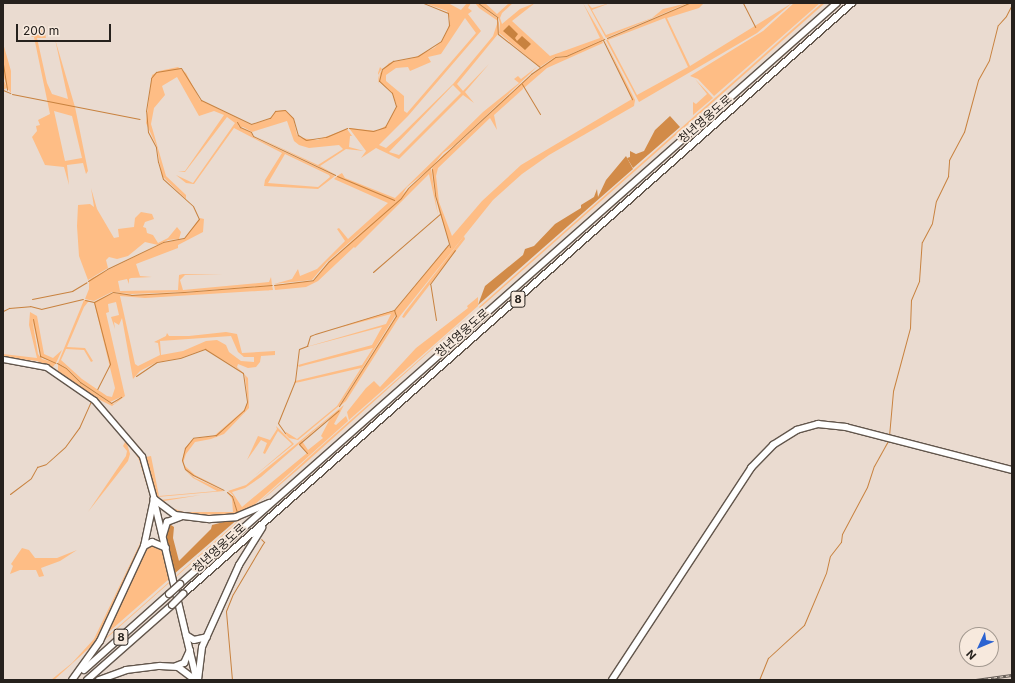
<!DOCTYPE html>
<html>
<head>
<meta charset="utf-8">
<style>
	body { margin:0 }
	#map { position:relative; width:1015px; height:683px; overflow:hidden; background:#eadbd0; font-family:Inter,"Noto Sans KR",sans-serif }
	div>[style] { position:absolute }
	.green>* { inset:0; background:#febd85 }
	.forest>* { inset:0; background:#d28b48 }
	.water>* { inset:0; background:#c8823f }
	.stream>* { height:1px; margin:-0.5px; padding:0 0.5px; transform-origin:0.5px; border-radius:0.5px; background:#c8823f }
	.roads { filter:drop-shadow(1px 0 #62564c) drop-shadow(-1px 0 #62564c) drop-shadow(0 1px #62564c) drop-shadow(0 -1px #62564c) }
	.secondary>* { height:5px; margin:-2.5px; padding:0 2.5px; transform-origin:2.5px; border-radius:2.5px; background:#fff }
	.primary>* { height:5.5px; margin:-2.75px; padding:0 2.75px; transform-origin:2.75px; border-radius:2.75px; background:#fff }
	.highway>* { height:6px; margin:-3px; padding:0 3px; transform-origin:3px; border-radius:3px; background:#fff }
	.rail>* { height:2.5px; margin-top:-1.25px; transform-origin:0; background:repeating-linear-gradient(90deg,#f7e9dd 0 3px,#605852 0 6px); box-sizing:border-box; border-block:1px solid #605852 }
	.bridges { filter:drop-shadow(1px 0 #62564c) drop-shadow(-1px 0 #62564c) drop-shadow(0 1px #62564c) drop-shadow(0 -1px #62564c) }
	.highway-bridge>* { height:6px; margin:-3px; padding:0 3px; transform-origin:3px; border-radius:3px; background:#fff }
	span { translate:-50% -50%; white-space:nowrap; text-align:center; line-height:1.15; -webkit-text-stroke:3.5px #f7e9dd; paint-order:stroke }
	.shield-label span { padding:1px 3px; background:#f7e9dd; border:1px solid; border-radius:3px; -webkit-text-stroke-width:0 }
	.shield-label { font-size:11px; color:#26211d; font-weight:700 }
	.street-label { font-size:12px; color:#26211d }
	.frame { position:absolute; inset:0; border:4px solid #26211d; pointer-events:none }
	.north { position:absolute; left:959px; top:627px; width:40px; height:40px; box-sizing:border-box; background:#f7e9dd; border:1px solid #a39990; border-radius:50%; rotate:226deg; font-size:11px; font-weight:700; line-height:16px; text-align:center; color:#26211d }
	.north::after { content:''; display:block; margin:auto; width:14px; height:18px; background:#2c63d1; clip-path:polygon(50% 0,100% 100%,50% 72%,0 100%) }
	.scale { position:absolute; left:16px; top:24px; width:95px; height:18px; box-sizing:border-box; border:2px solid #26211d; border-top:0; padding-left:5px; font-size:12px; line-height:14px; white-space:nowrap; color:#26211d; -webkit-text-stroke:3px #f7e9dd; paint-order:stroke }
</style>
</head>
<body>
<div id="map">
	<div class="green">
		<i style="clip-path:polygon(evenodd,424px 3px,448px 3px,461px 10px,467px 3px,471px 3px,468px 8px,472px 11px,468px 14px,481px 31px,408px 116px,379px 145px,386px 148px,399px 137px,453px 84px,493px 36px,498px 21px,479px 8px,475px 3px,477px 3px,497px 18px,499px 23px,498px 34px,457px 84px,463px 91px,489px 64px,465px 92px,474px 103px,463px 95px,399px 159px,376px 148px,361px 158px,366px 151px,349px 128px,377px 131px,387px 125px,397px 106px,392px 93px,379px 81px,379px 84px,378px 78px,378px 73px,380px 67px,382px 69px,378px 75px,379px 80px,380px 73px,389px 63px,414px 58px,434px 48px,442px 41px,448px 29px,450px 19px,447px 11px,424px 3px,465px 18px,476px 33px,407px 113px,404px 111px,404px 96px,386px 81px,386px 75px,396px 68px,408px 67px,410px 71px,431px 62px,428px 57px,441px 54px,465px 18px,424px 3px,453px 85px,461px 93px,399px 155px,389px 152px,453px 85px)"></i>
		<i style="clip-path:polygon(479px 3px,485px 3px,497px 14px,509px 3px,513px 3px,502px 13px,500px 18px,502px 24px,520px 9px,535px 3px,512px 21px,550px 56px,600px 38px,583px 3px,604px 39px,566px 56px,555px 57px,540px 67px,499px 33px,500px 23px,498px 17px)"></i>
		<i style="clip-path:polygon(587px 3px,592px 8px,610px 3px,592px 10px,606px 35px,652px 18px,663px 9px,688px 3px,606px 38px)"></i>
		<i style="clip-path:polygon(evenodd,691px 3px,704px 3px,699px 8px,667px 18px,690px 66px,792px 3px,757px 33px,639px 102px,606px 40px,691px 3px,665px 18px,688px 67px,637px 95px,608px 40px,665px 18px)"></i>
		<i style="clip-path:polygon(794px 3px,820px 3px,714px 96px,698px 79px,690px 76px,763px 31px)"></i>
		<i style="clip-path:polygon(822px 3px,825px 3px,480px 308px,479px 307px)"></i>
		<i style="clip-path:polygon(evenodd,44px 28px,46px 38px,37px 38px,47px 83px,52px 94px,68px 99px,55px 39px,75px 107px,88px 171px,86px 174px,83px 163px,67px 165px,69px 185px,64px 167px,45px 165px,32px 137px,37px 131px,36px 126px,40px 125px,38px 120px,50px 114px,34px 37px,31px 37px,44px 28px,54px 111px,72px 116px,82px 158px,65px 161px,54px 111px)"></i>
		<i style="clip-path:polygon(604px 39px,635px 100px,634px 106px,549px 155px,522px 174px,493px 200px,400px 316px,346px 401px,340px 406px,396px 316px,395px 312px,395px 316px,339px 406px,298px 440px,289px 438px,285px 434px,286px 432px,297px 439px,337px 406px,361px 368px,300px 382px,294px 383px,295px 381px,362px 365px,373px 348px,306px 365px,299px 367px,298px 365px,372px 345px,382px 327px,299px 349px,386px 324px,391px 314px,331px 330px,395px 310px,448px 246px,451px 247px,439px 211px,433px 178px,432px 168px,444px 154px,457px 145px,521px 84px,523px 86px,523px 89px,494px 115px,497px 130px,490px 118px,438px 168px,436px 176px,439px 202px,452px 236px,482px 201px,521px 165px,632px 99px)"></i>
		<i style="clip-path:polygon(602px 40px,603px 43px,547px 68px,524px 88px,521px 84px,554px 58px,566px 57px)"></i>
		<i style="clip-path:polygon(3px 43px,11px 71px,11px 93px,7px 88px,3px 90px,3px 67px,4px 81px,7px 87px,4px 78px)"></i>
		<i style="clip-path:polygon(538px 66px,456px 144px,443px 153px,432px 167px,407px 187px,400px 198px,327px 262px,312px 280px,274px 284px,292px 279px,298px 269px,300px 276px,317px 269px,345px 241px,337px 229px,339px 228px,348px 239px,388px 203px,334px 179px,337px 176px,342px 173px,345px 178px,395px 198px,483px 112px,519px 83px,514px 79px,518px 76px,521px 79px)"></i>
		<i style="clip-path:polygon(evenodd,178px 67px,186px 73px,200px 100px,251px 125px,270px 119px,276px 111px,285px 110px,293px 118px,297px 135px,301px 138px,317px 140px,347px 129px,352px 136px,350px 136px,349px 147px,364px 151px,346px 149px,320px 166px,336px 175px,253px 135px,318px 165px,343px 149px,339px 145px,309px 148px,299px 145px,294px 141px,287px 121px,252px 132px,243px 127px,240px 127px,237px 122px,239px 127px,251px 132px,253px 137px,335px 176px,318px 189px,264px 186px,265px 180px,282px 153px,234px 128px,194px 184px,186px 183px,176px 175px,193px 183px,235px 123px,227px 117px,185px 172px,178px 171px,185px 171px,224px 115px,214px 111px,199px 116px,177px 77px,162px 86px,165px 95px,154px 108px,151px 124px,166px 176px,186px 195px,186px 199px,162px 176px,157px 147px,146px 123px,152px 75px,159px 71px,178px 67px,285px 154px,329px 175px,330px 177px,318px 187px,268px 183px,285px 154px)"></i>
		<i style="clip-path:polygon(695px 79px,713px 98px,693px 115px,693px 102px,696px 104px,707px 94px)"></i>
		<i style="clip-path:polygon(431px 168px,438px 215px,429px 174px,355px 248px,354px 247px,318px 281px,306px 287px,275px 290px,274px 285px,313px 281px,328px 263px)"></i>
		<i style="clip-path:polygon(91px 188px,97px 209px,114px 238px,119px 237px,118px 229px,134px 227px,135px 218px,141px 212px,152px 214px,154px 219px,145px 222px,143px 227px,146px 228px,147px 233px,153px 235px,158px 243px,168px 238px,177px 227px,181px 232px,179px 239px,168px 240px,158px 245px,145px 242px,128px 256px,117px 259px,109px 257px,106px 260px,108px 268px,88px 280px,79px 256px,77px 226px,78px 205px,90px 204px,94px 207px)"></i>
		<i style="clip-path:polygon(200px 218px,204px 219px,203px 232px,178px 245px,178px 248px,136px 264px,140px 276px,152px 277px,131px 278px,129px 279px,129px 284px,127px 279px,118px 281px,120px 291px,178px 290px,179px 275px,183px 274px,223px 275px,185px 275px,180px 280px,183px 290px,269px 282px,271px 277px,272px 285px,184px 292px,131px 294px,112px 292px,94px 301px,85px 299px,89px 289px,89px 281px,92px 278px,163px 243px,184px 239px)"></i>
		<i style="clip-path:polygon(464px 236px,465px 239px,404px 318px,402px 317px,405px 312px)"></i>
		<i style="clip-path:polygon(evenodd,272px 285px,273px 290px,145px 298px,120px 296px,135px 364px,138px 366px,160px 355px,158px 343px,154px 342px,166px 336px,167px 333px,169px 336px,189px 336px,226px 332px,237px 334px,242px 353px,275px 351px,275px 355px,261px 356px,260px 362px,256px 367px,248px 368px,238px 364px,237px 367px,248px 378px,249px 408px,224px 434px,211px 439px,195px 442px,186px 454px,183px 463px,186px 467px,195px 475px,225px 490px,193px 475px,185px 469px,182px 461px,185px 448px,193px 439px,214px 436px,244px 410px,248px 402px,245px 376px,238px 369px,205px 349px,180px 358px,157px 362px,140px 371px,133px 379px,122px 318px,119px 325px,114px 322px,115px 329px,111px 317px,119px 315px,116px 302px,108px 304px,109px 312px,106px 313px,125px 396px,112px 406px,94px 397px,142px 450px,146px 457px,151px 456px,159px 496px,217px 491px,193px 478px,185px 470px,195px 478px,224px 491px,157px 497px,141px 451px,105px 410px,58px 371px,58px 364px,66px 368px,80px 383px,110px 403px,114px 404px,121px 397px,110px 402px,81px 382px,67px 368px,58px 363px,84px 300px,93px 302px,88px 302px,84px 307px,67px 347px,85px 348px,93px 361px,91px 362px,84px 350px,66px 349px,61px 360px,82px 379px,107px 396px,112px 397px,115px 388px,94px 302px,113px 293px,131px 295px,184px 293px,272px 285px,231px 336px,238px 352px,244px 357px,254px 357px,254px 362px,241px 361px,229px 352px,226px 345px,217px 340px,206px 341px,183px 351px,161px 355px,160px 341px,231px 336px)"></i>
		<i style="clip-path:polygon(478px 297px,478px 306px,349px 420px,347px 412px,366px 388px,374px 381px,380px 387px,416px 348px,468px 308px,467px 306px)"></i>
		<i style="clip-path:polygon(478px 308px,302px 466px,255px 506px,319px 448px)"></i>
		<i style="clip-path:polygon(30px 312px,37px 316px,44px 354px,53px 358px,62px 350px,56px 363px,41px 357px,32px 319px,38px 354px,42px 359px,56px 363px,52px 368px,37px 361px,3px 357px,3px 354px,37px 358px,29px 325px)"></i>
		<i style="clip-path:polygon(evenodd,344px 405px,334px 424px,336px 425px,346px 416px,348px 421px,251px 508px,234px 514px,198px 515px,176px 512px,160px 500px,201px 495px,164px 501px,172px 508px,184px 512px,233px 512px,232px 499px,227px 492px,232px 496px,237px 512px,233px 495px,228px 491px,246px 485px,344px 405px,339px 410px,331px 417px,321px 436px,323px 438px,308px 450px,302px 441px,339px 410px,344px 405px,299px 444px,307px 453px,242px 507px,232px 492px,245px 488px,261px 477px,299px 444px)"></i>
		<i style="clip-path:polygon(276px 426px,294px 444px,253px 477px,292px 444px,278px 431px,265px 454px,263px 453px,267px 443px,261px 440px,247px 460px,258px 436px,270px 440px,277px 429px)"></i>
		<i style="clip-path:polygon(126px 440px,130px 454px,128px 461px,88px 512px,126px 456px,127px 451px,123px 446px)"></i>
		<i style="clip-path:polygon(128px 441px,142px 459px,152px 495px,151px 517px,146px 536px,97px 641px,54px 680px,51px 680px,72px 663px,94px 639px,145px 533px,150px 496px,139px 460px)"></i>
		<i style="clip-path:polygon(245px 515px,245px 516px,100px 644px,101px 642px)"></i>
		<i style="clip-path:polygon(148px 544px,162px 547px,169px 579px,103px 637px)"></i>
		<i style="clip-path:polygon(22px 548px,29px 550px,35px 558px,57px 558px,77px 550px,60px 561px,41px 568px,44px 576px,39px 577px,36px 570px,20px 570px,10px 574px,13px 566px,11px 564px)"></i>
	</div>
	<div class="forest">
		<i style="clip-path:polygon(670px 116px,680px 127px,633px 168px,627px 158px,630px 157px,630px 151px,636px 154px,644px 151px,655px 130px)"></i>
		<i style="clip-path:polygon(626px 156px,633px 169px,478px 305px,485px 286px,523px 255px,525px 249px,534px 246px,555px 224px,581px 208px,581px 205px,594px 197px,597px 189px,598px 197px,606px 180px)"></i>
		<i style="clip-path:polygon(239px 518px,174px 574px,165px 532px,168px 523px,174px 527px,173px 538px,179px 561px,211px 529px,212px 525px)"></i>
	</div>
	<div class="water">
		<i style="clip-path:polygon(509px 25px,518px 34px,515px 38px,517px 41px,522px 36px,531px 44px,525px 50px,503px 31px)"></i>
	</div>
	<div class="stream">
		<i style="left:478px;top:3px;width:24px;rotate:36deg"></i>
		<i style="left:497px;top:17px;width:17px;rotate:87deg"></i>
		<i style="left:498px;top:34px;width:53px;rotate:38.2deg"></i>
		<i style="left:743px;top:3px;width:27px;rotate:63deg"></i>
		<i style="left:607px;top:38px;width:89px;rotate:-23.1deg"></i>
		<i style="left:603px;top:40px;width:66px;rotate:63.8deg"></i>
		<i style="left:3px;top:64px;width:26px;rotate:81deg"></i>
		<i style="left:522px;top:84px;width:35px;rotate:59deg"></i>
		<i style="left:3px;top:90px;width:8px;rotate:23deg"></i>
		<i style="left:12px;top:94px;width:130px;rotate:11.1deg"></i>
		<i style="left:237px;top:122px;width:6px;rotate:59deg"></i>
		<i style="left:240px;top:127px;width:12px;rotate:24deg"></i>
		<i style="left:251px;top:132px;width:4px;rotate:63deg"></i>
		<i style="left:253px;top:136px;width:91px;rotate:25.4deg"></i>
		<i style="left:349px;top:128px;width:24px;rotate:7deg"></i>
		<i style="left:373px;top:131px;width:13px;rotate:-18deg"></i>
		<i style="left:385px;top:127px;width:24px;rotate:-62deg"></i>
		<i style="left:396px;top:106px;width:14px;rotate:-107deg"></i>
		<i style="left:392px;top:93px;width:18px;rotate:-137deg"></i>
		<i style="left:379px;top:81px;width:12px;rotate:-76deg"></i>
		<i style="left:382px;top:69px;width:14px;rotate:-36deg"></i>
		<i style="left:393px;top:61px;width:25px;rotate:-11deg"></i>
		<i style="left:418px;top:56px;width:27px;rotate:-33deg"></i>
		<i style="left:441px;top:41px;width:18px;rotate:-63deg"></i>
		<i style="left:449px;top:25px;width:12px;rotate:-95deg"></i>
		<i style="left:448px;top:13px;width:27px;rotate:-158deg"></i>
		<i style="left:432px;top:169px;width:26px;rotate:83deg"></i>
		<i style="left:435px;top:195px;width:54px;rotate:73.9deg"></i>
		<i style="left:337px;top:176px;width:62px;rotate:22.8deg"></i>
		<i style="left:373px;top:272px;width:89px;rotate:-40.9deg"></i>
		<i style="left:88px;top:281px;width:22px;rotate:-32deg"></i>
		<i style="left:107px;top:269px;width:62px;rotate:-25.7deg"></i>
		<i style="left:163px;top:242px;width:21px;rotate:-11deg"></i>
		<i style="left:184px;top:238px;width:24px;rotate:-52deg"></i>
		<i style="left:199px;top:219px;width:14px;rotate:-115deg"></i>
		<i style="left:193px;top:206px;width:40px;rotate:-138deg"></i>
		<i style="left:163px;top:179px;width:18px;rotate:-106deg"></i>
		<i style="left:158px;top:162px;width:15px;rotate:-98deg"></i>
		<i style="left:156px;top:147px;width:17px;rotate:-118deg"></i>
		<i style="left:148px;top:132px;width:21px;rotate:-95deg"></i>
		<i style="left:146px;top:111px;width:33px;rotate:-81deg"></i>
		<i style="left:151px;top:78px;width:8px;rotate:-50deg"></i>
		<i style="left:156px;top:72px;width:25px;rotate:-9deg"></i>
		<i style="left:181px;top:68px;width:38px;rotate:58deg"></i>
		<i style="left:201px;top:100px;width:55px;rotate:25.6deg"></i>
		<i style="left:251px;top:124px;width:20px;rotate:-18deg"></i>
		<i style="left:270px;top:118px;width:9px;rotate:-54deg"></i>
		<i style="left:275px;top:111px;width:10px;rotate:-6deg"></i>
		<i style="left:285px;top:110px;width:11px;rotate:45deg"></i>
		<i style="left:293px;top:118px;width:18px;rotate:74deg"></i>
		<i style="left:298px;top:135px;width:9px;rotate:32deg"></i>
		<i style="left:306px;top:140px;width:20px;rotate:-9deg"></i>
		<i style="left:326px;top:137px;width:23px;rotate:-23deg"></i>
		<i style="left:274px;top:285px;width:39px;rotate:-7deg"></i>
		<i style="left:313px;top:280px;width:23px;rotate:-50deg"></i>
		<i style="left:328px;top:262px;width:97px;rotate:-41.2deg"></i>
		<i style="left:401px;top:198px;width:12px;rotate:-55deg"></i>
		<i style="left:408px;top:188px;width:168px;rotate:-42.8deg"></i>
		<i style="left:531px;top:74px;width:29px;rotate:-35deg"></i>
		<i style="left:555px;top:57px;width:11px;rotate:-5deg"></i>
		<i style="left:566px;top:56px;width:42px;rotate:-24.1deg"></i>
		<i style="left:32px;top:299px;width:41px;rotate:-11.3deg"></i>
		<i style="left:72px;top:291px;width:17px;rotate:-31deg"></i>
		<i style="left:85px;top:300px;width:9px;rotate:13deg"></i>
		<i style="left:94px;top:302px;width:21px;rotate:-28deg"></i>
		<i style="left:113px;top:292px;width:18px;rotate:9deg"></i>
		<i style="left:131px;top:295px;width:53px;rotate:-3.2deg"></i>
		<i style="left:184px;top:292px;width:88px;rotate:-4.5deg"></i>
		<i style="left:94px;top:302px;width:64px;rotate:75.5deg"></i>
		<i style="left:110px;top:364px;width:28px;rotate:117deg"></i>
		<i style="left:3px;top:311px;width:7px;rotate:-27deg"></i>
		<i style="left:9px;top:308px;width:21px;rotate:-5deg"></i>
		<i style="left:30px;top:306px;width:11px;rotate:15deg"></i>
		<i style="left:41px;top:309px;width:43px;rotate:-13.4deg"></i>
		<i style="left:33px;top:319px;width:38px;rotate:79deg"></i>
		<i style="left:40px;top:356px;width:17px;rotate:24deg"></i>
		<i style="left:436px;top:320px;width:36px;rotate:-99deg"></i>
		<i style="left:430px;top:284px;width:42px;rotate:-53.7deg"></i>
		<i style="left:57px;top:363px;width:10px;rotate:29deg"></i>
		<i style="left:66px;top:368px;width:20px;rotate:45deg"></i>
		<i style="left:80px;top:382px;width:37px;rotate:34deg"></i>
		<i style="left:111px;top:403px;width:12px;rotate:-31deg"></i>
		<i style="left:136px;top:376px;width:25px;rotate:-34deg"></i>
		<i style="left:157px;top:362px;width:23px;rotate:-10deg"></i>
		<i style="left:180px;top:358px;width:27px;rotate:-20deg"></i>
		<i style="left:205px;top:349px;width:45px;rotate:32.3deg"></i>
		<i style="left:243px;top:373px;width:29px;rotate:82deg"></i>
		<i style="left:247px;top:402px;width:9px;rotate:111deg"></i>
		<i style="left:244px;top:410px;width:38px;rotate:138deg"></i>
		<i style="left:216px;top:435px;width:23px;rotate:173deg"></i>
		<i style="left:193px;top:438px;width:13px;rotate:129deg"></i>
		<i style="left:185px;top:448px;width:12px;rotate:104deg"></i>
		<i style="left:182px;top:460px;width:9px;rotate:72deg"></i>
		<i style="left:185px;top:469px;width:10px;rotate:37deg"></i>
		<i style="left:193px;top:475px;width:34px;rotate:26deg"></i>
		<i style="left:339px;top:406px;width:107px;rotate:-57.7deg"></i>
		<i style="left:396px;top:316px;width:6px;rotate:-108deg"></i>
		<i style="left:394px;top:310px;width:85px;rotate:-50.3deg"></i>
		<i style="left:285px;top:433px;width:12px;rotate:-125deg"></i>
		<i style="left:278px;top:423px;width:45px;rotate:-68deg"></i>
		<i style="left:295px;top:381px;width:32px;rotate:-83deg"></i>
		<i style="left:299px;top:349px;width:9px;rotate:-21deg"></i>
		<i style="left:307px;top:346px;width:10px;rotate:-73deg"></i>
		<i style="left:310px;top:336px;width:5px;rotate:-22deg"></i>
		<i style="left:315px;top:334px;width:83px;rotate:-16.9deg"></i>
		<i style="left:889px;top:436px;width:45px;rotate:-84.9deg"></i>
		<i style="left:893px;top:391px;width:65px;rotate:-74.9deg"></i>
		<i style="left:910px;top:328px;width:28px;rotate:-88deg"></i>
		<i style="left:911px;top:300px;width:21px;rotate:-67deg"></i>
		<i style="left:919px;top:281px;width:39px;rotate:-86deg"></i>
		<i style="left:922px;top:242px;width:21px;rotate:-62deg"></i>
		<i style="left:932px;top:223px;width:22px;rotate:-80deg"></i>
		<i style="left:936px;top:201px;width:28px;rotate:-64deg"></i>
		<i style="left:948px;top:176px;width:16px;rotate:-86deg"></i>
		<i style="left:949px;top:160px;width:32px;rotate:-62deg"></i>
		<i style="left:964px;top:132px;width:54px;rotate:-74.9deg"></i>
		<i style="left:978px;top:80px;width:23px;rotate:-61deg"></i>
		<i style="left:989px;top:60px;width:36px;rotate:-76deg"></i>
		<i style="left:998px;top:25px;width:12px;rotate:-48deg"></i>
		<i style="left:1006px;top:16px;width:13px;rotate:-63deg"></i>
		<i style="left:307px;top:453px;width:12px;rotate:-132deg"></i>
		<i style="left:299px;top:444px;width:52px;rotate:-40.4deg"></i>
		<i style="left:227px;top:492px;width:6px;rotate:39deg"></i>
		<i style="left:232px;top:496px;width:17px;rotate:73deg"></i>
		<i style="left:10px;top:494px;width:26px;rotate:-37deg"></i>
		<i style="left:31px;top:478px;width:13px;rotate:-61deg"></i>
		<i style="left:37px;top:467px;width:9px;rotate:-18deg"></i>
		<i style="left:46px;top:464px;width:25px;rotate:-42deg"></i>
		<i style="left:65px;top:447px;width:24px;rotate:-54deg"></i>
		<i style="left:79px;top:428px;width:30px;rotate:-66deg"></i>
		<i style="left:232px;top:680px;width:69px;rotate:-95deg"></i>
		<i style="left:226px;top:611px;width:18px;rotate:-68deg"></i>
		<i style="left:233px;top:594px;width:57px;rotate:-59.4deg"></i>
		<i style="left:262px;top:545px;width:4px;rotate:-56deg"></i>
		<i style="left:264px;top:542px;width:4px;rotate:-135deg"></i>
		<i style="left:759px;top:680px;width:24px;rotate:-68deg"></i>
		<i style="left:768px;top:658px;width:49px;rotate:-42.5deg"></i>
		<i style="left:804px;top:625px;width:56px;rotate:-67.1deg"></i>
		<i style="left:826px;top:573px;width:17px;rotate:-77deg"></i>
		<i style="left:830px;top:556px;width:18px;rotate:-52deg"></i>
		<i style="left:841px;top:542px;width:8px;rotate:-83deg"></i>
		<i style="left:842px;top:534px;width:53px;rotate:-62deg"></i>
		<i style="left:867px;top:487px;width:22px;rotate:-72deg"></i>
		<i style="left:874px;top:466px;width:29px;rotate:-61deg"></i>
	</div>
	<div class="roads">
		<div class="secondary">
			<i style="left:3px;top:359px;width:44px;rotate:10.5deg"></i>
			<i style="left:46px;top:367px;width:58px;rotate:34.5deg"></i>
			<i style="left:94px;top:400px;width:74px;rotate:49.4deg"></i>
			<i style="left:142px;top:456px;width:45px;rotate:74.4deg"></i>
		</div>
		<div class="primary">
			<i style="left:154px;top:499px;width:185px;rotate:76.6deg"></i>
			<i style="left:612px;top:680px;width:254px;rotate:-56.7deg"></i>
			<i style="left:751px;top:468px;width:32px;rotate:-46deg"></i>
			<i style="left:773px;top:445px;width:28px;rotate:-32deg"></i>
			<i style="left:797px;top:430px;width:22px;rotate:-16deg"></i>
			<i style="left:818px;top:424px;width:28px;rotate:6deg"></i>
			<i style="left:846px;top:427px;width:171px;rotate:14.5deg"></i>
		</div>
		<div class="highway">
			<i style="left:154px;top:499px;width:26px;rotate:37deg"></i>
			<i style="left:175px;top:515px;width:35px;rotate:7deg"></i>
			<i style="left:210px;top:519px;width:26px;rotate:-4deg"></i>
			<i style="left:236px;top:517px;width:36px;rotate:-23deg"></i>
			<i style="left:163px;top:535px;width:14px;rotate:-73deg"></i>
			<i style="left:167px;top:522px;width:14px;rotate:-21deg"></i>
			<i style="left:144px;top:546px;width:9px;rotate:-27deg"></i>
			<i style="left:152px;top:542px;width:15px;rotate:23deg"></i>
			<i style="left:180px;top:584px;width:877px;rotate:-41.49deg"></i>
			<i style="left:183px;top:594px;width:893px;rotate:-41.46deg"></i>
			<i style="left:186px;top:635px;width:9px;rotate:32deg"></i>
			<i style="left:194px;top:640px;width:13px;rotate:-13deg"></i>
			<i style="left:176px;top:666px;width:9px;rotate:-21deg"></i>
			<i style="left:184px;top:663px;width:14px;rotate:-65deg"></i>
			<i style="left:84px;top:670px;width:114px;rotate:-41.8deg"></i>
			<i style="left:72px;top:680px;width:48px;rotate:-54.3deg"></i>
			<i style="left:100px;top:641px;width:105px;rotate:-65.1deg"></i>
			<i style="left:144px;top:546px;width:48px;rotate:-78deg"></i>
			<i style="left:87px;top:680px;width:113px;rotate:-41.4deg"></i>
			<i style="left:99px;top:680px;width:29px;rotate:-20deg"></i>
			<i style="left:126px;top:670px;width:34px;rotate:-7deg"></i>
			<i style="left:160px;top:666px;width:18px;rotate:3deg"></i>
			<i style="left:178px;top:667px;width:21px;rotate:37deg"></i>
			<i style="left:198px;top:680px;width:33px;rotate:-83deg"></i>
			<i style="left:202px;top:647px;width:90px;rotate:-65.7deg"></i>
			<i style="left:239px;top:565px;width:44px;rotate:-58.1deg"></i>
		</div>
	</div>
	<div class="rail">
		<i style="left:976px;top:680px;width:36px;rotate:-8deg"></i>
	</div>
	<div class="bridges">
		<div class="highway-bridge">
			<i style="left:169px;top:594px;width:15px;rotate:-42deg"></i>
			<i style="left:172px;top:605px;width:16px;rotate:-45deg"></i>
		</div>
	</div>
	<div class="shield-label">
		<span style="left:518px;top:299px">8</span>
		<span style="left:121px;top:637px">8</span>
	</div>
	<div class="street-label">
		<span style="left:705px;top:119px;rotate:-41deg">청년영웅도로</span>
		<span style="left:462px;top:333px;rotate:-41deg">청년영웅도로</span>
		<span style="left:219px;top:548px;rotate:-42deg">청년영웅도로</span>
	</div>
	<div class="frame"></div>
	<div class="north">N</div>
	<div class="scale">200 m</div>
</div>
</body>
</html>
